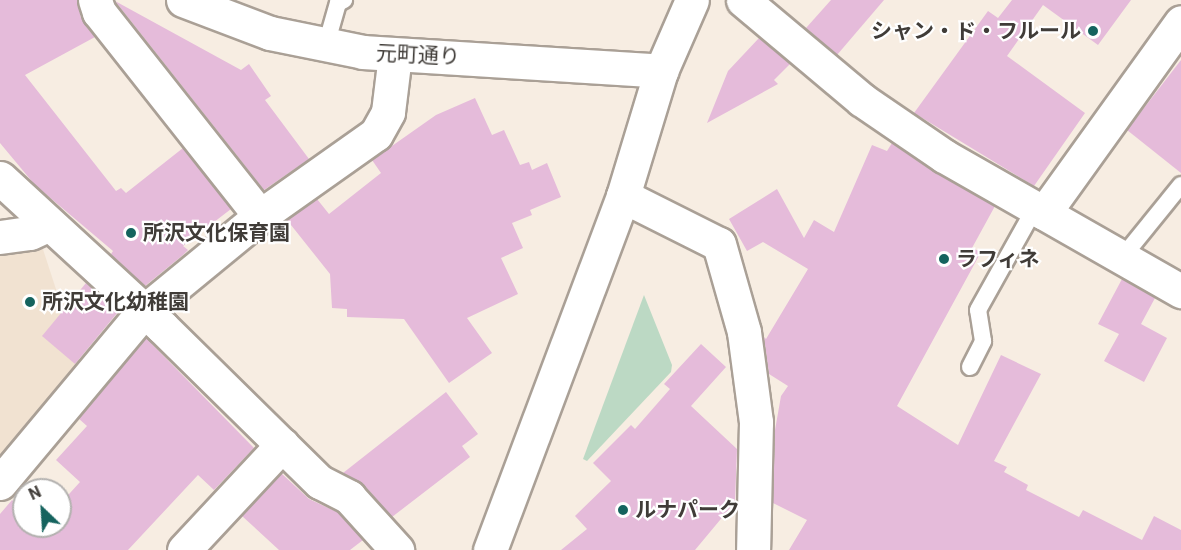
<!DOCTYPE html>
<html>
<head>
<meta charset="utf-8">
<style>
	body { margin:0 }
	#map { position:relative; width:1181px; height:550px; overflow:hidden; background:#f7ede2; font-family:Roboto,"Noto Sans JP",sans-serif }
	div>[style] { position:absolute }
	.built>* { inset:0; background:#f1e2d1 }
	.green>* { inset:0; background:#bcd9c4 }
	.building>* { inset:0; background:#e5bbda }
	.roads { filter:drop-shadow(2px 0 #aaa096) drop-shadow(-2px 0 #aaa096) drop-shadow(0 2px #aaa096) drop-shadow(0 -2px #aaa096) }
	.service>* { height:16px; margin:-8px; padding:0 8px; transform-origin:8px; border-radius:8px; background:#fff }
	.minor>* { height:33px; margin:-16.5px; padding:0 16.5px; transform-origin:16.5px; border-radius:16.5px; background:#fff }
	.tertiary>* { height:33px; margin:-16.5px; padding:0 16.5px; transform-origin:16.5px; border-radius:16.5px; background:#fff }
	.dots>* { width:16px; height:16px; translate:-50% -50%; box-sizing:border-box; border:3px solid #fff; border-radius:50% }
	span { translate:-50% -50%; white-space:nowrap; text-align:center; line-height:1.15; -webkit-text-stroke:4.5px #fff; paint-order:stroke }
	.poi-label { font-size:21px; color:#403c38; font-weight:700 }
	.right { translate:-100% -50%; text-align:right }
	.left { translate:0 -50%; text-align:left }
	.street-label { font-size:21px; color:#403c38 }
	.north { position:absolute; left:12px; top:478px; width:60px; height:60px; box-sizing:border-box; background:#fff; border:2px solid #b3b1af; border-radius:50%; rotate:335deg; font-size:16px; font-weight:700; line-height:24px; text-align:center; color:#403c38 }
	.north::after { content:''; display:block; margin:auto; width:21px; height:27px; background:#15635e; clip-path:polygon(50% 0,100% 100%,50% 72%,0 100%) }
</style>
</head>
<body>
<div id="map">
	<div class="built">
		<i style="clip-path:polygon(39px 237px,80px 363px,0 458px,0 241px)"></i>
	</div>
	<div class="green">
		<i style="clip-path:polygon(644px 295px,672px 365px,671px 372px,587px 461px,583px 459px)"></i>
	</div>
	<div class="building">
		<i style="clip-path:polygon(0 0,77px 0,81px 18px,95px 37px,25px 75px,116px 191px,121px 188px,126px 193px,183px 148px,231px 209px,183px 246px,188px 250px,183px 255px,145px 286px,111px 254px,113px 251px,35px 185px,0 143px)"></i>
		<i style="clip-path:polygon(831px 0,884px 0,837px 55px,806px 28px)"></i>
		<i style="clip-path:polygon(1012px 0,1131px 0,1098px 45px,1043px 5px,1007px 56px,1085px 113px,1034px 186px,914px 113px,988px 11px,998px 18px)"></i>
		<i style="clip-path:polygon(115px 1px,241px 70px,249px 64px,271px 96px,265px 100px,309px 159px,264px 190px)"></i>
		<i style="clip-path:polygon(759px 38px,790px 64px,774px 80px,778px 84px,707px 123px,728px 71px)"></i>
		<i style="clip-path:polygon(1181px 60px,1181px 173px,1127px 130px)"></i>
		<i style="clip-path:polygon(475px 98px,492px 135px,504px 130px,520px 165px,529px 162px,532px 170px,547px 163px,561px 197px,530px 210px,532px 215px,512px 223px,523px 248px,501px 258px,518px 294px,467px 318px,492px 353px,449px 383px,404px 319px,347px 317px,347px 309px,332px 308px,330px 274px,287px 220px,317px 199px,329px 214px,381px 173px,372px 160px,436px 115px)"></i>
		<i style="clip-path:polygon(892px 143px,995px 206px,972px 248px,981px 252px,897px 406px,958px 445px,1001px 355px,1041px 374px,994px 461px,1007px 467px,1004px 472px,1028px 485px,1026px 490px,1079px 517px,1083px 510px,1142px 540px,1154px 516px,1181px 530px,1181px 550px,789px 550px,807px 520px,773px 503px,775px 430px,781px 396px,788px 386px,769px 374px,764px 337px,766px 339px,808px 269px,763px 242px,747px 251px,729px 219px,777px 189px,804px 238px,814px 220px,834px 232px,872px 145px,887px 151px)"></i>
		<i style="clip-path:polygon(1122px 279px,1155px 298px,1141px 324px,1167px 338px,1144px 382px,1104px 361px,1119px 334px,1098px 324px)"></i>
		<i style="clip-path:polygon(86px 283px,118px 312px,75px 364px,42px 336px)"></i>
		<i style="clip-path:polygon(146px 338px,254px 448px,214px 490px,198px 475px,128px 550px,0 550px,0 514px,12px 500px,24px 510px,24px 526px,60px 526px,60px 504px,80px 482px,56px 460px,87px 426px,78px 418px)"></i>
		<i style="clip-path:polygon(701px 344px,726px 367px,691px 406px,737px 449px,735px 502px,695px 550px,561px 550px,587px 529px,575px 516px,611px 481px,593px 463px,631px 425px,635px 429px,670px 389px,664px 384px)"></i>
		<i style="clip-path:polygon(446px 392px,478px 434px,462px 446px,470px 457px,392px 517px,363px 484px,343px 473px)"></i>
		<i style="clip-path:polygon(281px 473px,309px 499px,337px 512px,363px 540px,350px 550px,279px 550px,242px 516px)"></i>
	</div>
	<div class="roads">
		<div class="service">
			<i style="left:326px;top:45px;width:44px;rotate:-74.1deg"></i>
			<i style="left:338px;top:3px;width:7px;rotate:-27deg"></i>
			<i style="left:1121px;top:259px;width:95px;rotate:-51deg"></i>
			<i style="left:970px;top:367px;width:29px;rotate:-63deg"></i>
			<i style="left:983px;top:341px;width:31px;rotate:-99deg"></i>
			<i style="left:978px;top:310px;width:117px;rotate:-60.8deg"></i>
		</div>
		<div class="minor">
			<i style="left:95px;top:0;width:13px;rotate:72deg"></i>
			<i style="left:99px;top:12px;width:260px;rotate:51.7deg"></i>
			<i style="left:743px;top:0;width:155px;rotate:40deg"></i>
			<i style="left:862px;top:100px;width:99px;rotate:34.3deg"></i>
			<i style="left:944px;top:156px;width:273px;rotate:29.7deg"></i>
			<i style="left:0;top:178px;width:220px;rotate:42.6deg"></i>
			<i style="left:162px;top:327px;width:221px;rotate:44.5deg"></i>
			<i style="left:320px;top:482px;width:33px;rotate:27deg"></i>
			<i style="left:349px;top:497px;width:72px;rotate:47.8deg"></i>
			<i style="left:623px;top:196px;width:107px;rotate:26.6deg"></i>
			<i style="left:719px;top:244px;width:91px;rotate:74.1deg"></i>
			<i style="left:744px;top:332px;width:91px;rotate:82.4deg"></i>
			<i style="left:756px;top:422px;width:128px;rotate:91.3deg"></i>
			<i style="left:1044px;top:213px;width:235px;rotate:-54.3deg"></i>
			<i style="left:0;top:237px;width:30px;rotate:-8deg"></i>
			<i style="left:30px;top:233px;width:19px;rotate:-25deg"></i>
			<i style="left:0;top:483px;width:222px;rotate:-50.1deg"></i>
			<i style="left:142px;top:313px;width:153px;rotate:-39.4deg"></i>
			<i style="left:260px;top:216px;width:142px;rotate:-35.3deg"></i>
			<i style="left:376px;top:134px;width:25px;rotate:-61deg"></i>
			<i style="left:388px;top:112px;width:57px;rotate:-83deg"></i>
			<i style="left:184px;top:550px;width:144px;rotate:-47deg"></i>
		</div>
		<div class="tertiary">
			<i style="left:183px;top:0;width:93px;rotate:20.8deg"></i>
			<i style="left:270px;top:33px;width:95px;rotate:11.5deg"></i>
			<i style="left:363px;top:52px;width:299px;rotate:3.6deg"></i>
			<i style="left:490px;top:550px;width:378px;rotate:-69.4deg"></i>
			<i style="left:623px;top:196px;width:131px;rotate:-73.1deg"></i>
			<i style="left:661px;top:71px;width:77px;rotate:-66.4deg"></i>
		</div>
	</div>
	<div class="dots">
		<i style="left:1093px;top:31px;background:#15635e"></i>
		<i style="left:131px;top:233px;background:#15635e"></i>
		<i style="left:944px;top:259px;background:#15635e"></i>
		<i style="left:30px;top:302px;background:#15635e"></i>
		<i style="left:623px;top:510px;background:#15635e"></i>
	</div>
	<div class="poi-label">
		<span class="right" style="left:1081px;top:31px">シャン・ド・フルール</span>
		<span class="left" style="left:143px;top:233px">所沢文化保育園</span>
		<span class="left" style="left:956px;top:259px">ラフィネ</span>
		<span class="left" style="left:42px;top:302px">所沢文化幼稚園</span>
		<span class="left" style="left:635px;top:510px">ルナパーク</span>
	</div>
	<div class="street-label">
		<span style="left:418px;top:55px;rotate:3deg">元町通り</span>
	</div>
	<div class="north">N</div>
</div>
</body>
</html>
